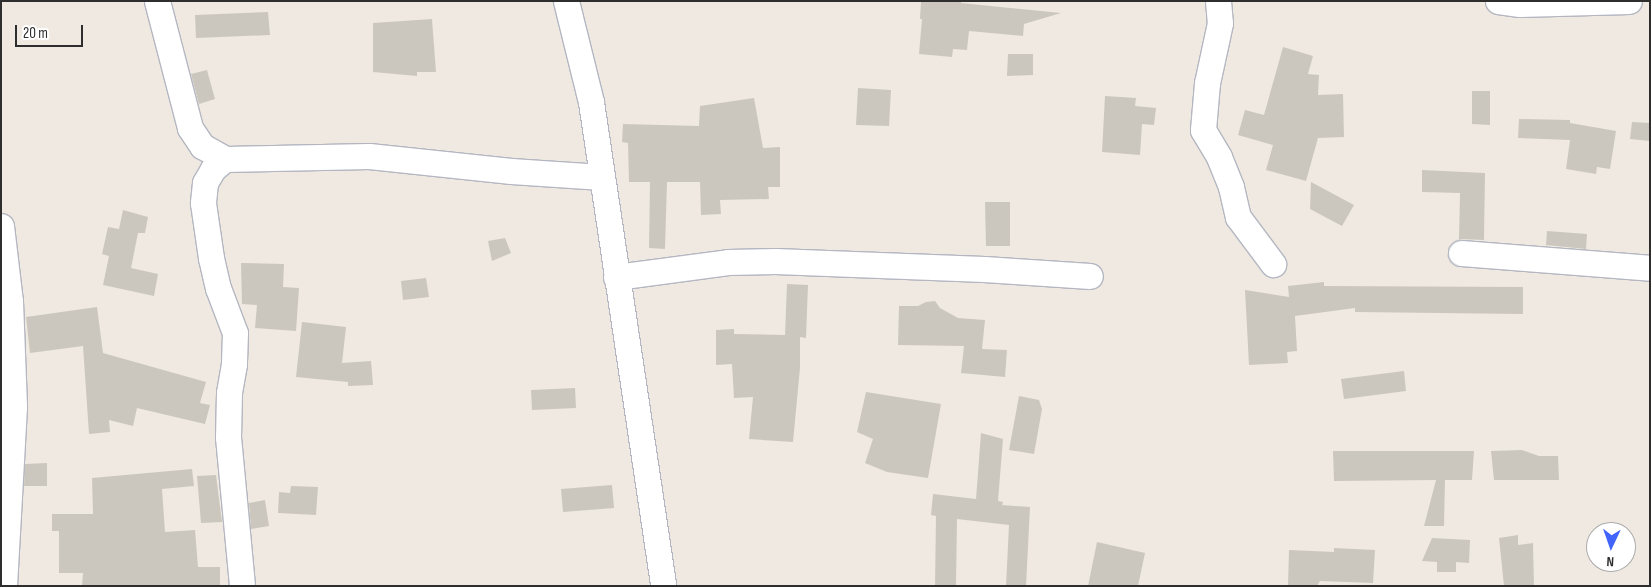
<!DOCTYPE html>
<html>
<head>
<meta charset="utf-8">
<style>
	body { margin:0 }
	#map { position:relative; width:1651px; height:587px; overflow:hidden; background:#efe9e1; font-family:"Sofia Sans Condensed",sans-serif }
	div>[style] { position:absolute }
	.building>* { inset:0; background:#cbc7bf }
	.roads { filter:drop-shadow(1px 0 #b4b7c1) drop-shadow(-1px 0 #b4b7c1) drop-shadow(0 1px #b4b7c1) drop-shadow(0 -1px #b4b7c1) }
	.street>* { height:25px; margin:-12.5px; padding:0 12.5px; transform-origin:12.5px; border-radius:12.5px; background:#fff }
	span { translate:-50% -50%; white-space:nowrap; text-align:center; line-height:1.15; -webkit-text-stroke:4px #fff; paint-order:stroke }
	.frame { position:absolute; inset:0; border:2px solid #2e2e2e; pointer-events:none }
	.north { position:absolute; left:1586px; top:522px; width:50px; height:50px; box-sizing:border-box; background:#fff; border:1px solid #ababab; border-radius:50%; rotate:183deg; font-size:14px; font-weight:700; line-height:20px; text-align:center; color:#2e2e2e }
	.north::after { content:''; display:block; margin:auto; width:18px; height:22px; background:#4264fb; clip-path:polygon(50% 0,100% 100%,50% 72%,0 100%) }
	.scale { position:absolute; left:15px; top:25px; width:68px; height:22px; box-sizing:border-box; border:2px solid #2e2e2e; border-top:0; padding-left:6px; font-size:15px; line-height:18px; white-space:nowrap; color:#2e2e2e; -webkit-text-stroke:4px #fff; paint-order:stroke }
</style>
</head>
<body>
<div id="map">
	<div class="building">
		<i style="clip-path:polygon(921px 1px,961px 1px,961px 3px,1061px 13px,1024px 24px,1023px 36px,969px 31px,967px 50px,953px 49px,952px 57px,919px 54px,922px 19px,920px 19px)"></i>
		<i style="clip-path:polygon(268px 12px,270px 35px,196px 38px,195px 15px)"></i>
		<i style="clip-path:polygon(432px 19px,436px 72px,417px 72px,417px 76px,373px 72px,373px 23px)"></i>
		<i style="clip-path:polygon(1283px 47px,1313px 56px,1308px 74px,1319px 75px,1318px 95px,1343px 94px,1344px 137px,1318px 138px,1306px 181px,1266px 170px,1273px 145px,1238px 135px,1245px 110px,1264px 115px)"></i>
		<i style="clip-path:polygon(1008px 54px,1033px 54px,1033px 75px,1007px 76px)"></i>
		<i style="clip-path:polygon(207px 70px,215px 99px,199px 104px,191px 74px)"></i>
		<i style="clip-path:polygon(858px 88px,891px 90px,889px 126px,856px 125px)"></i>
		<i style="clip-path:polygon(1472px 91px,1490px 91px,1490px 125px,1472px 124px)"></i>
		<i style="clip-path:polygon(1105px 96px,1136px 98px,1135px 106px,1156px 108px,1154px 125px,1142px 124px,1140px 155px,1102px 152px)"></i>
		<i style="clip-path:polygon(754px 98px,763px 148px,780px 147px,780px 187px,768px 187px,769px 199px,720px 200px,721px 214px,701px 215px,700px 182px,667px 182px,665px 249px,649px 248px,650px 182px,629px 182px,628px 143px,622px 142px,623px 124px,699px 126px,700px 106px)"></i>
		<i style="clip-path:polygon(1519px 119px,1570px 120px,1570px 123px,1616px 131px,1610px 169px,1597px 167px,1596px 174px,1566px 169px,1570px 140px,1518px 138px)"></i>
		<i style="clip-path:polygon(1632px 122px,1650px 123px,1650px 141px,1630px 139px)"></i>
		<i style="clip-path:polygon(1422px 170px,1485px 173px,1484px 240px,1459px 239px,1460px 193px,1422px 192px)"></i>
		<i style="clip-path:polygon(1311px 182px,1354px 205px,1342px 226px,1310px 209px)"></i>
		<i style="clip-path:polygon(985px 202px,1010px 202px,1010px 246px,986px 246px)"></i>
		<i style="clip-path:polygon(123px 210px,148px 217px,145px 233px,138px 233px,131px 268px,158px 274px,154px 296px,103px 285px,109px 256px,102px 254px,108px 227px,119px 229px)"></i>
		<i style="clip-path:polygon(1547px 231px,1587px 234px,1586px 249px,1546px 245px)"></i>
		<i style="clip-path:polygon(505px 238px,511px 253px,492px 261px,488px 241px)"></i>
		<i style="clip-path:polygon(241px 263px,284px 264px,283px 287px,299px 288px,296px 331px,255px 328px,257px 305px,242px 304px)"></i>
		<i style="clip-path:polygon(426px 278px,429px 297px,403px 300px,401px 281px)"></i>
		<i style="clip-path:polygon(1324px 282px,1324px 286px,1523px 287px,1523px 314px,1355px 312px,1355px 308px,1295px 316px,1297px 351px,1287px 352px,1288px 363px,1249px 365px,1245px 290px,1289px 297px,1288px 286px)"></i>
		<i style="clip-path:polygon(787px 284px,808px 285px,806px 338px,800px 337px,800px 368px,793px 442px,749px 439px,753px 397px,734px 398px,732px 364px,716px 365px,716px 330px,734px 329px,734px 334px,785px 335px)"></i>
		<i style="clip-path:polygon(935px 301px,940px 308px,958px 318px,985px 320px,982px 349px,1007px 350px,1005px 377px,961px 373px,964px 346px,898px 345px,899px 306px,918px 306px,926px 302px)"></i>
		<i style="clip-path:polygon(97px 307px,103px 353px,206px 382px,200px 403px,210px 405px,205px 424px,137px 408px,133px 426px,109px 420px,110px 432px,89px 434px,83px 346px,30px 353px,26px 317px)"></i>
		<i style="clip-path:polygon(302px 322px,346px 327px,342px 363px,371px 361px,373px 385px,348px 386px,348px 382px,296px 377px)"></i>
		<i style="clip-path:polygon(1404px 371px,1406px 391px,1344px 399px,1341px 379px)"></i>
		<i style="clip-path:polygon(575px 388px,576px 408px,532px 410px,531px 390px)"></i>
		<i style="clip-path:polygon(866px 392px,941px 404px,928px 478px,887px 472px,865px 463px,873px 439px,857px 432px)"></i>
		<i style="clip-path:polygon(1019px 396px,1039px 400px,1042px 409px,1034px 454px,1009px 450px)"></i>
		<i style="clip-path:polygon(981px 433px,1003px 439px,998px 501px,1003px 502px,1002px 505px,1030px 507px,1026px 586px,1006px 586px,1009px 525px,957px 519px,956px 586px,935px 586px,936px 516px,931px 515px,933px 494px,976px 499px)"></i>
		<i style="clip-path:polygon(1522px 450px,1539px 456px,1558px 456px,1559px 480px,1494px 480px,1491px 451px)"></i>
		<i style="clip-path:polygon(1333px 451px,1474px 451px,1472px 480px,1445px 480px,1444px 526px,1424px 526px,1436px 480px,1334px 481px)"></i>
		<i style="clip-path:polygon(47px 463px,47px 486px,24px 486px,25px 464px)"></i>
		<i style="clip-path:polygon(192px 469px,194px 486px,162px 489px,165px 532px,195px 530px,198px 567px,220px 567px,220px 586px,82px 586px,83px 573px,59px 573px,59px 531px,52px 531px,52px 514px,93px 514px,92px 478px)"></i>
		<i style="clip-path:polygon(216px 475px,222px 522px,201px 523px,197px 476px)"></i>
		<i style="clip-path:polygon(612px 485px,614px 508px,563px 512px,561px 489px)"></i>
		<i style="clip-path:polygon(291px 486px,318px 487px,316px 515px,278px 513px,279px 492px,290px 493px)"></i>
		<i style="clip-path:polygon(265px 500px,269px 526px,251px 529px,249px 503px)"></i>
		<i style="clip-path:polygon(1518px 535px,1518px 545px,1533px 543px,1534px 586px,1504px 586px,1499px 538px)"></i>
		<i style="clip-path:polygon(1432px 538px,1470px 540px,1469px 563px,1456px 562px,1456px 572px,1437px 572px,1437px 562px,1422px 561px)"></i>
		<i style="clip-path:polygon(1097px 542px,1145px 553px,1138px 586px,1088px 586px)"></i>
		<i style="clip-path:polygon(1334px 548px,1375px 550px,1373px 583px,1320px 581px,1317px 586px,1288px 585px,1289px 550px,1334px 552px)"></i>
	</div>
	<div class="roads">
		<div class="street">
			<i style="left:157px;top:1px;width:131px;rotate:75.4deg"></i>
			<i style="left:190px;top:128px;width:22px;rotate:56deg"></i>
			<i style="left:202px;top:146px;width:26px;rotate:29deg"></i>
			<i style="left:225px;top:159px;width:144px;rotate:-1.2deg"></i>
			<i style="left:369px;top:156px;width:143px;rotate:6deg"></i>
			<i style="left:511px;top:171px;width:91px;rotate:3.8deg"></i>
			<i style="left:566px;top:1px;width:104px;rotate:76.1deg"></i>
			<i style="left:591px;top:102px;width:489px;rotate:81.5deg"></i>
			<i style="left:1218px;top:1px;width:22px;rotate:85deg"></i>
			<i style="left:1220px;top:23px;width:61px;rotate:102.2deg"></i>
			<i style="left:1207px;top:83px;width:47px;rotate:94.9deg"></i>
			<i style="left:1203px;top:130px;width:31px;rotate:59deg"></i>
			<i style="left:1219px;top:157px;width:32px;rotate:68deg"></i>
			<i style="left:1231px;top:187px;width:31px;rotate:77deg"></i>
			<i style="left:1238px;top:217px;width:59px;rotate:53.3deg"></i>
			<i style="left:1498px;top:1px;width:22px;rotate:8deg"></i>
			<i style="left:1520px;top:4px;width:109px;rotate:-1.6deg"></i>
			<i style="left:225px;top:159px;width:16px;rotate:140deg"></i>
			<i style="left:213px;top:169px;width:16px;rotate:120deg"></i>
			<i style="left:205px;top:183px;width:20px;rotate:96deg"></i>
			<i style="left:203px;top:203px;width:56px;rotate:81.7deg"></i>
			<i style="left:211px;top:258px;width:31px;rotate:77deg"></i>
			<i style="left:218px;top:288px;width:48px;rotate:69.3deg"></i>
			<i style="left:235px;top:333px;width:31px;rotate:92deg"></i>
			<i style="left:234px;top:364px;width:29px;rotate:100deg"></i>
			<i style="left:229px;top:393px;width:44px;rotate:91.3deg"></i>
			<i style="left:228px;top:437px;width:150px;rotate:84.6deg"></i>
			<i style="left:1px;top:226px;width:76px;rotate:83.2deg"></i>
			<i style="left:10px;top:301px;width:106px;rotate:87.8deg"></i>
			<i style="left:14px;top:407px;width:179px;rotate:93.2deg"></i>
			<i style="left:1461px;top:253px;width:190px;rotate:4.5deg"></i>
			<i style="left:616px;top:277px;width:113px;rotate:-7.6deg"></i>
			<i style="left:728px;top:262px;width:47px;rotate:-1.2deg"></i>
			<i style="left:775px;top:261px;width:209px;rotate:2.2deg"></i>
			<i style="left:984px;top:269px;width:106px;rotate:3.8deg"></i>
		</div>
	</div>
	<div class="frame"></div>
	<div class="north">N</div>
	<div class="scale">20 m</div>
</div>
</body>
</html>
